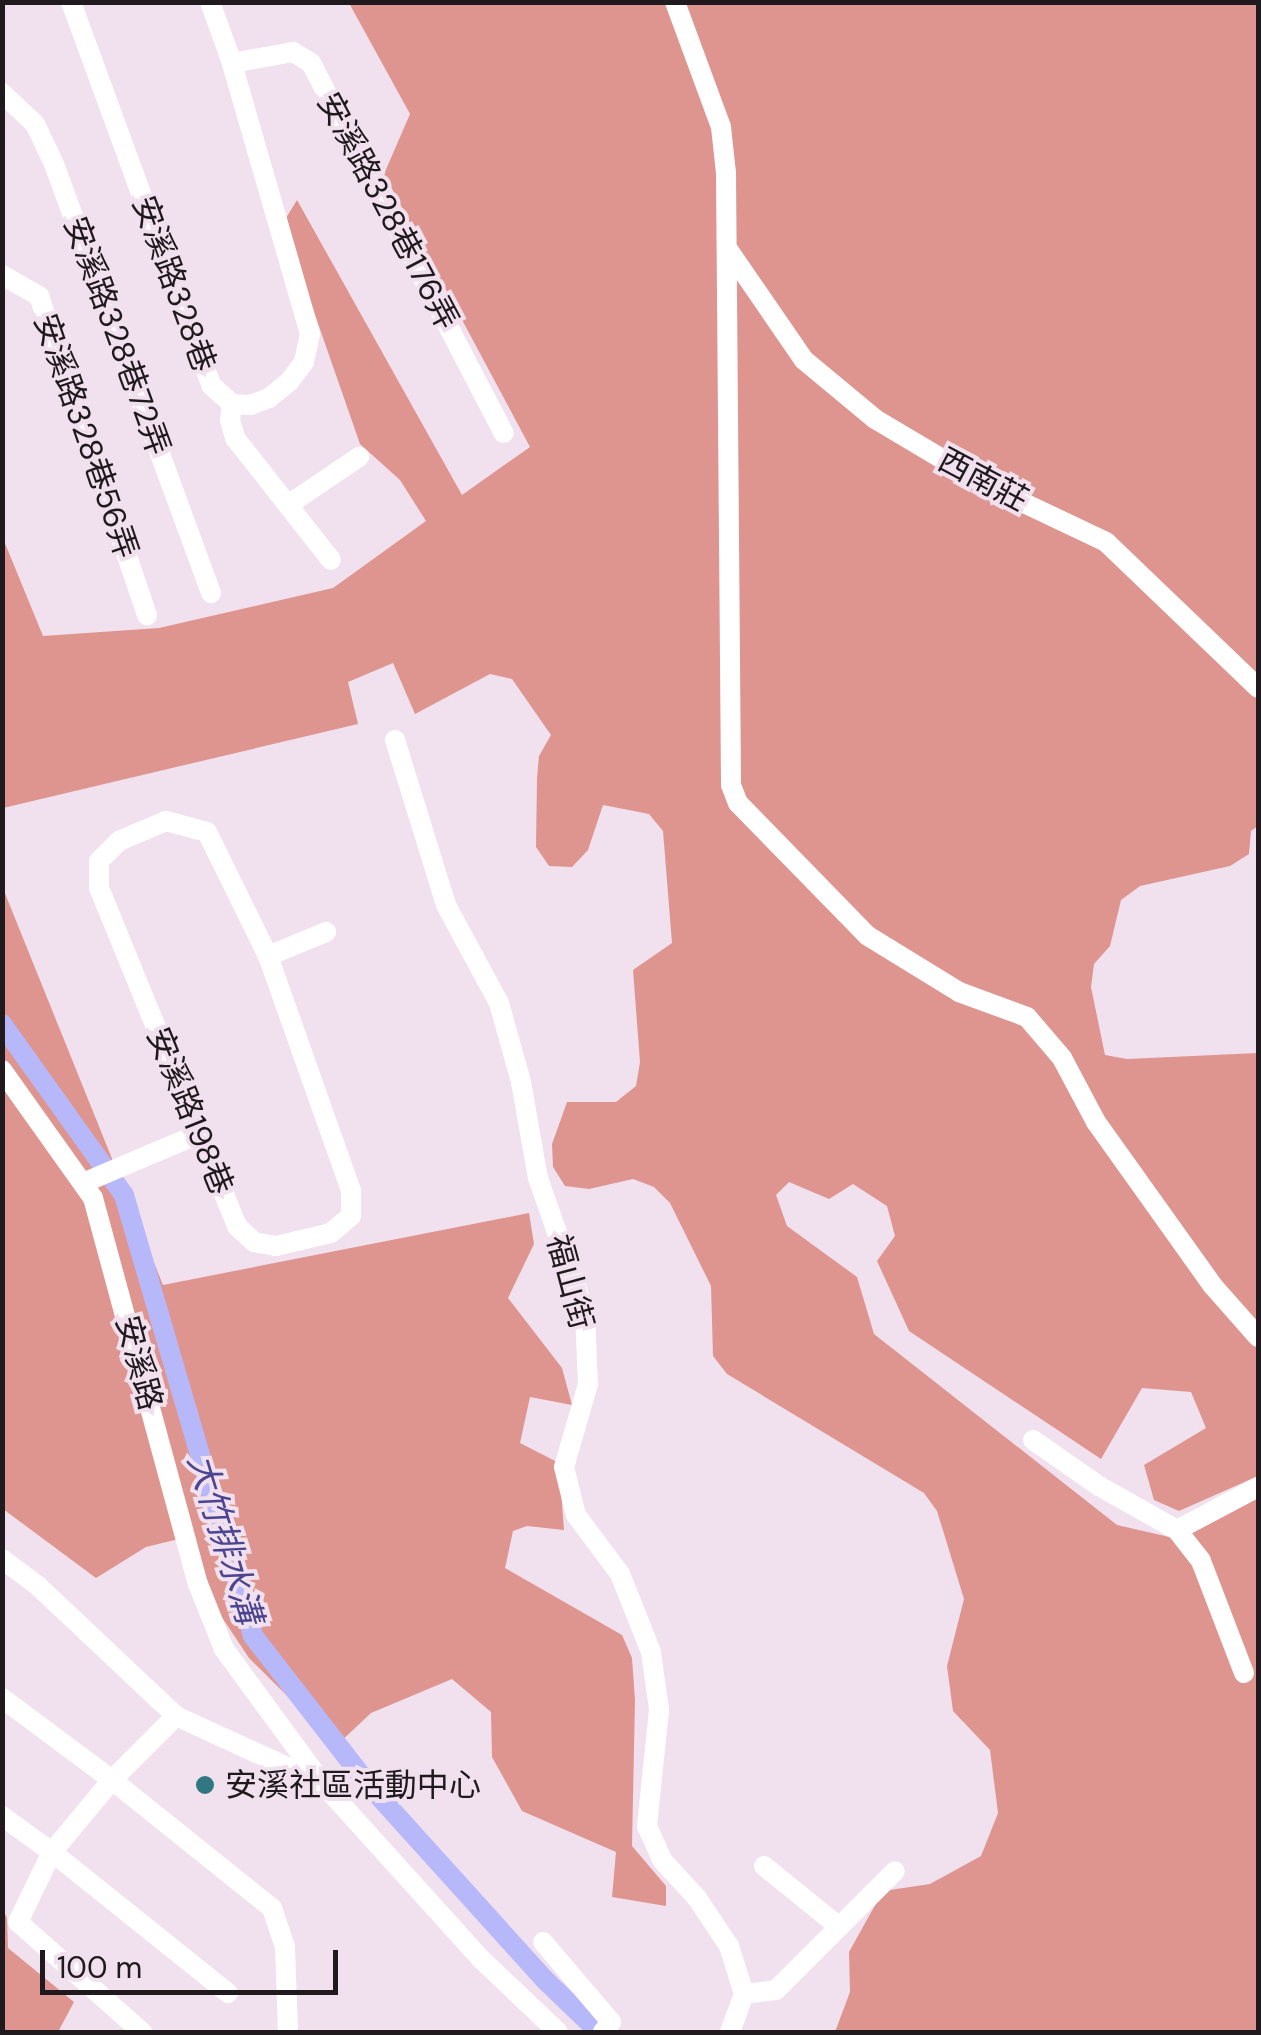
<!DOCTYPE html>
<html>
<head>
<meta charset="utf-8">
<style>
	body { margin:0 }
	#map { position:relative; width:1261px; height:2035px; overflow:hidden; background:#f1e0ed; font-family:"DM Sans","Noto Sans TC",sans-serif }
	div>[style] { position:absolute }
	.forest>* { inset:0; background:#df958f }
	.canal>* { height:20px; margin:-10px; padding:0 10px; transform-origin:10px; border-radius:10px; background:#b7b8f9 }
	.minor>* { height:20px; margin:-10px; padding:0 10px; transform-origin:10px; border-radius:10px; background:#fff }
	.dots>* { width:28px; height:28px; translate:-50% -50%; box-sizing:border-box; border:5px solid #f1e0ed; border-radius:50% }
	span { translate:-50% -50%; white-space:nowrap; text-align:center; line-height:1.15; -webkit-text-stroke:8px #f1e0ed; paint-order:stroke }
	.street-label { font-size:32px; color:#201a1e }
	.poi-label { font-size:32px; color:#201a1e }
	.left { translate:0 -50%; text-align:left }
	.water-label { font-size:35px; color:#4b4591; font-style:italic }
	.frame { position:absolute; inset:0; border:5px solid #201a1e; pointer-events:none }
	.scale { position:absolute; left:40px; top:1950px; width:298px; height:45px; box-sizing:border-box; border:5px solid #201a1e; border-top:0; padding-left:12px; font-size:30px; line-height:35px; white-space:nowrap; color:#201a1e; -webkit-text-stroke:8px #f1e0ed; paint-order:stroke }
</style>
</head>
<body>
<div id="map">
	<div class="forest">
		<i style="clip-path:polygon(349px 3px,1258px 3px,1258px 826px,1251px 831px,1249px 854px,1230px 866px,1140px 886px,1121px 900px,1110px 946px,1094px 964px,1091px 987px,1105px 1055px,1127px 1059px,1258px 1053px,1258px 1476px,1179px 1511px,1154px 1500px,1144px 1465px,1206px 1428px,1191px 1392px,1142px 1388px,1101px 1459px,909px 1331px,877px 1261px,895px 1236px,887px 1206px,853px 1184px,829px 1199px,789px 1182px,776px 1195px,787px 1226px,857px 1277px,874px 1334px,1117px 1525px,1178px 1539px,1258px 1498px,1258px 2032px,835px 2032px,850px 1992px,849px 1952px,883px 1891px,930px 1884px,981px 1856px,998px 1813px,990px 1750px,953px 1711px,947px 1666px,964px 1599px,937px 1511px,924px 1493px,727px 1374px,713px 1356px,711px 1286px,670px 1203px,654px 1187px,633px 1179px,589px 1189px,565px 1186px,553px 1167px,552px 1144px,567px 1102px,616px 1102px,636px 1086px,640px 1062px,633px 970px,672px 943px,663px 831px,649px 814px,603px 805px,588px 850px,572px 867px,549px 866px,536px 847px,537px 778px,539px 756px,551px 735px,512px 679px,490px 674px,415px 714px,393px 663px,348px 682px,358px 724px,3px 808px,2px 536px,43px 636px,159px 628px,333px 588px,426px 521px,400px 480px,360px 444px,283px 223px,297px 200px,462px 495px,530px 447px,384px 174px,410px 114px)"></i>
		<i style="clip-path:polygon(2px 886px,163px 1285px,529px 1213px,534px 1244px,508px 1298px,562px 1368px,572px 1405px,530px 1397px,520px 1443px,559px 1463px,564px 1530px,527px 1526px,513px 1531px,505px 1568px,622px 1635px,632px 1658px,635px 1700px,632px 1846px,666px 1886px,666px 1906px,612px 1897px,616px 1852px,522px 1811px,492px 1757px,491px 1712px,452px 1679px,371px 1713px,337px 1745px,249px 1658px,211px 1601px,183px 1538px,146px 1547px,96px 1578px,3px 1509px)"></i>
		<i style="clip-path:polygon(3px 1910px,7px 1918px,8px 1948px,74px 2002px,58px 2032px,3px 2032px)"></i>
	</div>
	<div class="canal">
		<i style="left:2px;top:1024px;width:210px;rotate:54.5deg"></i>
		<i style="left:124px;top:1195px;width:459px;rotate:73.7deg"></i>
		<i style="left:253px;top:1636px;width:186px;rotate:52.2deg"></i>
		<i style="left:367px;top:1783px;width:266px;rotate:47.9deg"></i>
		<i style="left:545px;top:1980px;width:75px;rotate:43.9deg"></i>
	</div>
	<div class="minor">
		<i style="left:71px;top:2px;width:408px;rotate:69.9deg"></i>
		<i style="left:211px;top:385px;width:28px;rotate:42deg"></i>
		<i style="left:232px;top:404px;width:18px;rotate:3deg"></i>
		<i style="left:250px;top:405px;width:20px;rotate:-20deg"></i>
		<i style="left:269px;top:398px;width:26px;rotate:-39deg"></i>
		<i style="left:289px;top:382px;width:25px;rotate:-53deg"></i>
		<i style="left:304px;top:362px;width:29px;rotate:-78deg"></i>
		<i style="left:310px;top:334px;width:282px;rotate:-106.1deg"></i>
		<i style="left:232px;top:63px;width:65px;rotate:-109.8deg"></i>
		<i style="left:675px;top:2px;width:133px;rotate:69.8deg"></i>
		<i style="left:721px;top:127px;width:46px;rotate:83.8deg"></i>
		<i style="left:726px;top:173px;width:612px;rotate:89.53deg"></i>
		<i style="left:731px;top:785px;width:19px;rotate:69deg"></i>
		<i style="left:738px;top:803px;width:186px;rotate:45.7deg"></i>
		<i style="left:868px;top:936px;width:107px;rotate:31.6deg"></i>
		<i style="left:959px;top:992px;width:72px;rotate:20.2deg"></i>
		<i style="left:1027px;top:1017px;width:54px;rotate:49.5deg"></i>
		<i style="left:1062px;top:1058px;width:72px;rotate:62deg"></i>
		<i style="left:1096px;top:1122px;width:201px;rotate:54.5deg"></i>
		<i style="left:1213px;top:1286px;width:68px;rotate:48.6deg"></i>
		<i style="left:232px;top:63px;width:62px;rotate:-10.2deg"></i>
		<i style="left:293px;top:52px;width:21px;rotate:31deg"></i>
		<i style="left:311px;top:63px;width:417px;rotate:62.5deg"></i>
		<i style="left:2px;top:93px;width:45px;rotate:43.2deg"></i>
		<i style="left:35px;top:124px;width:44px;rotate:64.6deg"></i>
		<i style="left:54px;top:164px;width:457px;rotate:69.9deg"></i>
		<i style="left:729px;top:251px;width:132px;rotate:55.5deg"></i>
		<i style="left:804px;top:360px;width:92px;rotate:39.7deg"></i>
		<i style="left:875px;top:419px;width:129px;rotate:30.7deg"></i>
		<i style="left:986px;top:485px;width:133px;rotate:25.4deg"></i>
		<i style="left:1106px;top:542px;width:211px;rotate:43.8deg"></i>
		<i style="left:2px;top:275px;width:43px;rotate:29.6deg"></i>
		<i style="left:39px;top:296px;width:337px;rotate:71.3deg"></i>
		<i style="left:232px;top:404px;width:16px;rotate:97deg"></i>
		<i style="left:230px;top:420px;width:19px;rotate:74deg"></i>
		<i style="left:235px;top:438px;width:155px;rotate:51.8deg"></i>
		<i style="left:288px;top:505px;width:86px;rotate:-34.1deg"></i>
		<i style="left:395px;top:740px;width:173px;rotate:72.8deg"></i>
		<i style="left:446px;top:905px;width:111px;rotate:61.6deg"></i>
		<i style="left:499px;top:1003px;width:82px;rotate:74.4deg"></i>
		<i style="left:521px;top:1082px;width:97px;rotate:80deg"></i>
		<i style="left:538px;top:1178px;width:143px;rotate:70.8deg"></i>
		<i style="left:585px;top:1313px;width:71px;rotate:87.6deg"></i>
		<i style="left:588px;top:1384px;width:86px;rotate:106.1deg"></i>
		<i style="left:564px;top:1467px;width:49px;rotate:76deg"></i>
		<i style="left:576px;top:1515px;width:74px;rotate:53.3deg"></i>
		<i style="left:620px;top:1574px;width:84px;rotate:68.3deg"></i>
		<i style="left:651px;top:1652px;width:59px;rotate:82.1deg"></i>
		<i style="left:659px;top:1710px;width:117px;rotate:95.9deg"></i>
		<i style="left:647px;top:1826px;width:37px;rotate:66deg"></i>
		<i style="left:662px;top:1860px;width:52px;rotate:47.4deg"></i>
		<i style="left:697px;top:1898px;width:58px;rotate:56.3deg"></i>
		<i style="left:729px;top:1946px;width:50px;rotate:72.6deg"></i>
		<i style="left:744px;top:1994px;width:40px;rotate:110.2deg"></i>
		<i style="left:268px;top:956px;width:249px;rotate:70.5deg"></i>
		<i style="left:351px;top:1191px;width:25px;rotate:90deg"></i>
		<i style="left:351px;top:1216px;width:26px;rotate:140deg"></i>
		<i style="left:331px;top:1233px;width:57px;rotate:166.7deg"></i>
		<i style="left:276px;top:1246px;width:22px;rotate:-170deg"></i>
		<i style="left:254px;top:1242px;width:23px;rotate:-137deg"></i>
		<i style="left:237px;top:1226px;width:365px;rotate:-112.2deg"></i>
		<i style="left:99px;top:888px;width:27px;rotate:-90deg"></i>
		<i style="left:99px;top:861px;width:28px;rotate:-45deg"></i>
		<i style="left:119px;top:841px;width:51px;rotate:-23.1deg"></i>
		<i style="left:166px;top:821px;width:42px;rotate:15deg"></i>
		<i style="left:207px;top:832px;width:138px;rotate:63.8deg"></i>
		<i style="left:268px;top:956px;width:63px;rotate:-22.5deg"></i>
		<i style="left:2px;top:1070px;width:157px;rotate:54.6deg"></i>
		<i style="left:93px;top:1198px;width:400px;rotate:74.8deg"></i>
		<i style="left:198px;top:1584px;width:70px;rotate:68.2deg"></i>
		<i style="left:224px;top:1649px;width:166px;rotate:53.8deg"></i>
		<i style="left:322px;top:1783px;width:237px;rotate:47.9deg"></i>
		<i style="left:481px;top:1959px;width:106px;rotate:43.5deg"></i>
		<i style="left:83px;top:1183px;width:128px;rotate:-23deg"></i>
		<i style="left:1033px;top:1440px;width:80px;rotate:34.9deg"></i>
		<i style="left:1099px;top:1486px;width:90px;rotate:29.4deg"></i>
		<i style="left:1177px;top:1530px;width:92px;rotate:-28deg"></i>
		<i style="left:1177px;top:1530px;width:39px;rotate:52deg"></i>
		<i style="left:1201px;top:1561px;width:120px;rotate:69deg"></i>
		<i style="left:2px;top:1559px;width:44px;rotate:36.6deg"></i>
		<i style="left:37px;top:1585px;width:191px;rotate:43.3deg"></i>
		<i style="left:176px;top:1716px;width:158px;rotate:24.6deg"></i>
		<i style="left:2px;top:1698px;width:137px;rotate:36.7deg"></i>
		<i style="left:112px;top:1780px;width:91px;rotate:-45deg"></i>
		<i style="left:2px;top:1816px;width:62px;rotate:35.8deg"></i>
		<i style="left:52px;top:1852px;width:78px;rotate:115.9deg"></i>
		<i style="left:18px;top:1922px;width:166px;rotate:41.6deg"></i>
		<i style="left:764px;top:1866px;width:95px;rotate:39deg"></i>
		<i style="left:543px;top:1942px;width:105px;rotate:49.6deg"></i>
		<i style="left:611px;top:2022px;width:13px;rotate:129deg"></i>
		<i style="left:228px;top:1993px;width:226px;rotate:-141.3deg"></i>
		<i style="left:52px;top:1852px;width:94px;rotate:-50.2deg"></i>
		<i style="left:112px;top:1780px;width:205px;rotate:38.7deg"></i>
		<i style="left:272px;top:1908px;width:41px;rotate:71.6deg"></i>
		<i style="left:285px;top:1947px;width:85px;rotate:88deg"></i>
		<i style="left:744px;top:1994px;width:32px;rotate:-7deg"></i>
		<i style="left:776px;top:1990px;width:168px;rotate:-45deg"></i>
	</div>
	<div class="dots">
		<i style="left:205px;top:1785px;background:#307781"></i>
	</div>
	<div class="street-label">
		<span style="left:388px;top:211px;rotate:62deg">安溪路328巷176弄</span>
		<span style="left:174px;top:284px;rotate:70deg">安溪路328巷</span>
		<span style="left:117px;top:336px;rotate:70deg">安溪路328巷72弄</span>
		<span style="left:86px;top:436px;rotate:71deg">安溪路328巷56弄</span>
		<span style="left:983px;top:480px;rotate:28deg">西南莊</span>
		<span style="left:190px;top:1111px;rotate:68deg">安溪路198巷</span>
		<span style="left:570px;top:1282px;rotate:75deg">福山街</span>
		<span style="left:139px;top:1363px;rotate:75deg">安溪路</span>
	</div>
	<div class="poi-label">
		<span class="left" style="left:225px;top:1785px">安溪社區活動中心</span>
	</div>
	<div class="water-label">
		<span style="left:225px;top:1539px;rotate:73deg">大竹排水溝</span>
	</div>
	<div class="frame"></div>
	<div class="scale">100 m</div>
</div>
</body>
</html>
